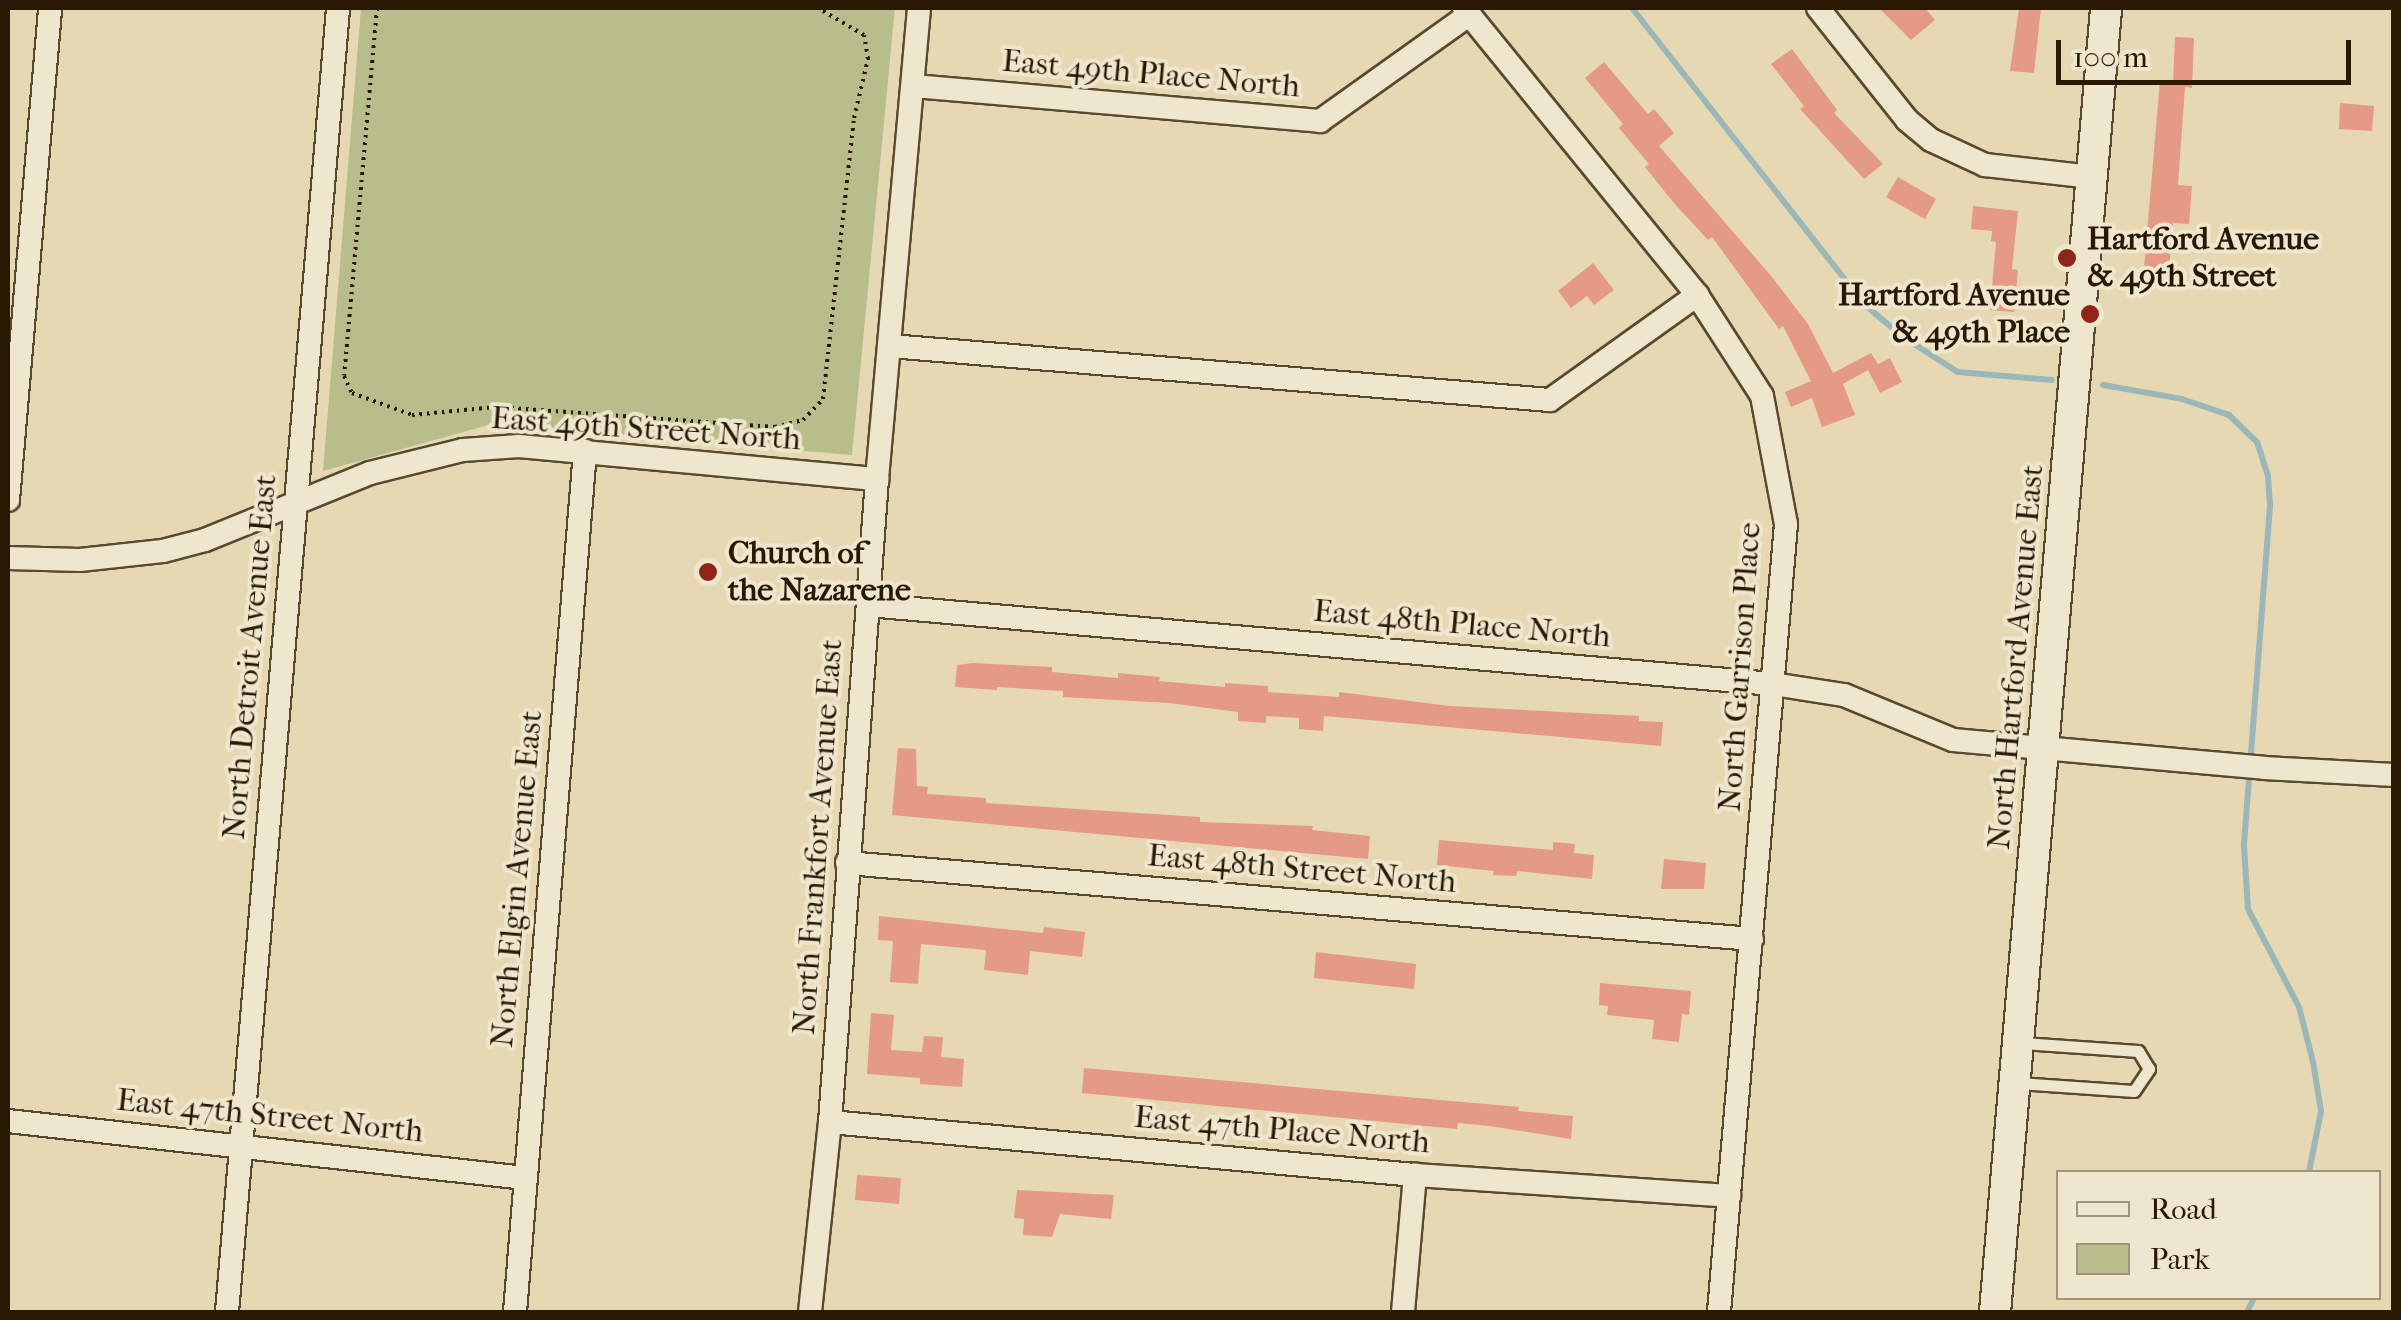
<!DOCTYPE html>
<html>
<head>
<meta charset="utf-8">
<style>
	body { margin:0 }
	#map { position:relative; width:2401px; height:1320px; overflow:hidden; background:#e7d8b4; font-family:"IM FELL French Canon",serif }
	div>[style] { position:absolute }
	.green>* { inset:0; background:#b8be8b }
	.stream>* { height:6px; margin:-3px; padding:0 3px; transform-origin:3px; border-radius:3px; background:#9bb7b8 }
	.building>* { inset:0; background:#e59a85 }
	.path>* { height:4px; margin-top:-2px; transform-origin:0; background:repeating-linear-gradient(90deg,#2a1902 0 2.5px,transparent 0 7.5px) }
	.roads { filter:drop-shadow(2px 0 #59492e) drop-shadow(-2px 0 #59492e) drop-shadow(0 2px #59492e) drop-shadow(0 -2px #59492e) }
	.lane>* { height:11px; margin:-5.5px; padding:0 5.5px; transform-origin:5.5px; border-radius:5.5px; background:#efe6ce }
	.street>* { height:22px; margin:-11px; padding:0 11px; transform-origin:11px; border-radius:11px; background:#efe6ce }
	.secondary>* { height:30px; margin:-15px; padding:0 15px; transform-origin:15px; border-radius:15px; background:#efe6ce }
	.dots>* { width:28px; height:28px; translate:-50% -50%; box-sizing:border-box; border:5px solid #efe6ce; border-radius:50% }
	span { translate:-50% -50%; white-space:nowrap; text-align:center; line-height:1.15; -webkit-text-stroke:8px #efe6ce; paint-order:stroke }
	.street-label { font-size:32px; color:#2a1902 }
	.poi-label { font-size:32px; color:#2a1902; font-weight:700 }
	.left { translate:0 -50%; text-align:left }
	.right { translate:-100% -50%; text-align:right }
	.frame { position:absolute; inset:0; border:10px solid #2a1902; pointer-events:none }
	.legend { position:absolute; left:2056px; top:1170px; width:325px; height:130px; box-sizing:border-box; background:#efe6ce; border:2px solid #a0947c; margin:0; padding:12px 18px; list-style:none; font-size:30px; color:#2a1902 }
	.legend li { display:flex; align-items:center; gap:20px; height:50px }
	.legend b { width:50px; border:2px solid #a0947c }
	.scale { position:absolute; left:2056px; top:40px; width:295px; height:45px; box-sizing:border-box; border:5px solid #2a1902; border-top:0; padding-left:12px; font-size:30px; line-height:35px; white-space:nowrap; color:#2a1902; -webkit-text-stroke:8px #efe6ce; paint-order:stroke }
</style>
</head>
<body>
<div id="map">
	<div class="green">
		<i style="clip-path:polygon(361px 8px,895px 8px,852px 455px,492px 424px,323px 471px)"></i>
	</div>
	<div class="stream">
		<i style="left:1632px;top:8px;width:377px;rotate:51.9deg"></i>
		<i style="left:1865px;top:305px;width:50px;rotate:40.1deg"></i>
		<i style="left:1903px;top:337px;width:65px;rotate:32.5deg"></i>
		<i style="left:1958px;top:372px;width:94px;rotate:4.9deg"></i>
		<i style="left:2103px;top:385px;width:80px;rotate:10deg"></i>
		<i style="left:2182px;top:399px;width:50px;rotate:18.8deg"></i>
		<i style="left:2229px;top:415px;width:39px;rotate:44deg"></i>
		<i style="left:2257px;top:442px;width:36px;rotate:72deg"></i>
		<i style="left:2268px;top:476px;width:30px;rotate:86deg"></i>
		<i style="left:2270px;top:506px;width:341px;rotate:94.4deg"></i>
		<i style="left:2244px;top:846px;width:63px;rotate:86.4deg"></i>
		<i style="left:2248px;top:909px;width:110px;rotate:62.5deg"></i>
		<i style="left:2299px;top:1007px;width:57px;rotate:75.7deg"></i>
		<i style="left:2313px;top:1062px;width:50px;rotate:80.7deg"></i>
		<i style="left:2321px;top:1111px;width:62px;rotate:101.1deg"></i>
		<i style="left:2247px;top:1312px;width:16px;rotate:-63deg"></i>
	</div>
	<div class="building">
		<i style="clip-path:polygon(1879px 8px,1925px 8px,1935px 20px,1911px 40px)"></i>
		<i style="clip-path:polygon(2019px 8px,2041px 8px,2034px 73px,2010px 71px)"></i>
		<i style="clip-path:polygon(2175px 37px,2194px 38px,2192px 88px,2185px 87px,2178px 185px,2192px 186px,2189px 224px,2173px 223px,2168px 282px,2143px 280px,2160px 80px,2173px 82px)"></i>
		<i style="clip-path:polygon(1792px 49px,1837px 110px,1834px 113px,1883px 164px,1864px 179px,1800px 109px,1804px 106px,1771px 64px)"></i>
		<i style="clip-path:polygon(1604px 62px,1648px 114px,1654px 109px,1674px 133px,1659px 146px,1772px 277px,1808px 324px,1833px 373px,1871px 353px,1878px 364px,1890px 358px,1902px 382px,1880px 393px,1868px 370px,1843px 384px,1855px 415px,1822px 427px,1812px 398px,1791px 407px,1785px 392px,1811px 381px,1783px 326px,1779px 329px,1712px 237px,1708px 240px,1673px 202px,1645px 167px,1649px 164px,1619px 128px,1623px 124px,1585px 78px)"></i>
		<i style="clip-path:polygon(2340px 103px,2374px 106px,2372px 131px,2339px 129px)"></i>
		<i style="clip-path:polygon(1898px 177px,1936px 199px,1925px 219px,1886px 197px)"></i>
		<i style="clip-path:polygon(1973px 206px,2018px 211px,2012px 269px,2018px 270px,2014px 312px,1990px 310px,1996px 242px,1991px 241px,1992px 231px,1971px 229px)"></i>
		<i style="clip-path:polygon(1593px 263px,1614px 290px,1594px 305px,1587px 296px,1571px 308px,1558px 291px)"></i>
		<i style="clip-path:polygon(973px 663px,1052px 667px,1052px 672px,1118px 678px,1118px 673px,1160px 677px,1159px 681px,1225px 687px,1225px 683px,1268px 686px,1268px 692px,1339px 697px,1339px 692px,1450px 706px,1639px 716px,1639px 721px,1663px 722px,1661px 746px,1324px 716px,1323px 731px,1299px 729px,1299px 718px,1266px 716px,1266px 723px,1238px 721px,1238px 712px,1169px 703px,1063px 697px,1063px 691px,997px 687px,997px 690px,955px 687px,957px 665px)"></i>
		<i style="clip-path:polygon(898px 748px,916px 749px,917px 786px,928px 787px,927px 794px,986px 798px,986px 803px,1200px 817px,1200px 822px,1313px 826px,1312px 830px,1370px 836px,1368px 859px,892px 815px)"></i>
		<i style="clip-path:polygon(1439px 840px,1553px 850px,1553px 842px,1575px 844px,1574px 853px,1594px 855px,1592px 879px,1517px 871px,1516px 876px,1493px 875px,1494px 871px,1437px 865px)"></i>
		<i style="clip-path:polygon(1664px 859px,1706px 863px,1704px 889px,1661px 889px)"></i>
		<i style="clip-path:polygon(879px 916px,1043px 933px,1044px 927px,1085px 932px,1082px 957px,1030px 951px,1028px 975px,984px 970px,986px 950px,921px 944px,918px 984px,890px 982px,893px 941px,878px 940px)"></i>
		<i style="clip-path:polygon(1316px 952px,1416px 964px,1414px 989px,1314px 978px)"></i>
		<i style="clip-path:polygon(1600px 983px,1691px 991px,1689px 1015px,1682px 1014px,1679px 1042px,1652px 1039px,1654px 1020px,1607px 1015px,1608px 1006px,1599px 1005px)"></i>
		<i style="clip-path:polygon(871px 1013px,894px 1015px,891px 1050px,922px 1052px,924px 1036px,943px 1037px,941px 1057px,964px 1059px,962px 1087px,920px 1084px,920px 1078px,867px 1074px)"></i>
		<i style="clip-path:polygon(1084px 1068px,1519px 1107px,1518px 1111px,1573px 1116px,1571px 1139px,1490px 1126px,1458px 1123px,1457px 1129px,1082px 1093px)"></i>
		<i style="clip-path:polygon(857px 1175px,901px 1178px,899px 1204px,855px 1200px)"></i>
		<i style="clip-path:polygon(1017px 1190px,1114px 1195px,1111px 1219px,1060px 1214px,1052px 1237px,1023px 1235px,1024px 1219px,1014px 1218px)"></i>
	</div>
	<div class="path">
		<i style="left:377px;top:8px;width:369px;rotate:95.1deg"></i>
		<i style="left:344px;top:376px;width:19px;rotate:65deg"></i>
		<i style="left:352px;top:393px;width:64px;rotate:20.1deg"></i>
		<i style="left:412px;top:415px;width:84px;rotate:-5.4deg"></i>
		<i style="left:496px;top:407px;width:280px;rotate:4.1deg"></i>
		<i style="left:775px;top:427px;width:29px;rotate:-14deg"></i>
		<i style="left:803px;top:420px;width:29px;rotate:-46deg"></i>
		<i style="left:823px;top:399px;width:283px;rotate:-83.7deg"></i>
		<i style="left:854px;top:118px;width:61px;rotate:-76.7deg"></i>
		<i style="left:868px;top:59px;width:24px;rotate:-99deg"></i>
		<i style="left:864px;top:35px;width:53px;rotate:-149.6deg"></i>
		<i style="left:578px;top:431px;width:21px;rotate:-73deg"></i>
	</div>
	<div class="roads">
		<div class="lane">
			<i style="left:2018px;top:1083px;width:116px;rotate:3.9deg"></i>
			<i style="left:2134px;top:1091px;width:27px;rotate:-56deg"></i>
			<i style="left:2149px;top:1069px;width:21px;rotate:-121deg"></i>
			<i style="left:2138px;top:1051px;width:116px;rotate:-176.1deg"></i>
		</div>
		<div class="street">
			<i style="left:1464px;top:8px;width:370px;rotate:50.9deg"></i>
			<i style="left:1697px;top:295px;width:120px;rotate:57.2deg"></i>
			<i style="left:1762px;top:396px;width:130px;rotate:79.4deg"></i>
			<i style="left:1786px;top:524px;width:791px;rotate:94.86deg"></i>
			<i style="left:1818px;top:8px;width:143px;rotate:51.5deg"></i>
			<i style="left:1907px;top:120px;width:31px;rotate:40deg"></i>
			<i style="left:1931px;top:140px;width:60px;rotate:24.8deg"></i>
			<i style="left:1985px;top:165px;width:108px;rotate:6.4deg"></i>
			<i style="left:913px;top:86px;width:409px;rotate:4.9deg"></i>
			<i style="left:1320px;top:121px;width:184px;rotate:-35.5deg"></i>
			<i style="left:890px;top:346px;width:662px;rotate:4.68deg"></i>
			<i style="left:1550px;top:400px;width:181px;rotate:-35.5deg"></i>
			<i style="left:8px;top:500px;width:494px;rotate:-85.1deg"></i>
			<i style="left:8px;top:558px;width:72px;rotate:1.6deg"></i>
			<i style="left:80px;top:560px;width:83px;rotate:-6.2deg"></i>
			<i style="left:163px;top:551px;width:43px;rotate:-14.7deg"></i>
			<i style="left:205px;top:540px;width:178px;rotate:-22.1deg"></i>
			<i style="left:370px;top:473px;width:96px;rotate:-13.9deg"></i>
			<i style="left:463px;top:450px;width:56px;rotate:-4.1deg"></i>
			<i style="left:519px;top:446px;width:360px;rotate:5.3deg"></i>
			<i style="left:868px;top:605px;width:908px;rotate:4.99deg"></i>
			<i style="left:1773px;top:684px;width:72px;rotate:8.8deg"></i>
			<i style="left:1844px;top:695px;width:118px;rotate:22.4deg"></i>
			<i style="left:1953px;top:740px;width:312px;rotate:5.1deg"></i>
			<i style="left:2264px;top:768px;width:130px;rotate:3.1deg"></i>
			<i style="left:847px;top:863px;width:908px;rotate:4.8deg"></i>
			<i style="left:8px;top:1121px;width:520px;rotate:6.29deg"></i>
			<i style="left:830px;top:1122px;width:587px;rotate:5.18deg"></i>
			<i style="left:1415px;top:1175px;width:315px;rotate:3.8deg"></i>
			<i style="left:227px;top:1312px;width:1309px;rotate:-85.13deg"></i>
			<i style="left:515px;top:1312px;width:864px;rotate:-85.35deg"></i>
			<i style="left:810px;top:1312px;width:191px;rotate:-84deg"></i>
			<i style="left:830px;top:1122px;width:645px;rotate:-85.82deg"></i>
			<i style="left:877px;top:479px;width:473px;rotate:-84.9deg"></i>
			<i style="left:1403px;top:1312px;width:138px;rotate:-85deg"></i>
		</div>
		<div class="secondary">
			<i style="left:1995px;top:1312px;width:1309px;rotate:-85.13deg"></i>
		</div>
	</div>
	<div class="dots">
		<i style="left:2067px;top:258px;background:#8f2418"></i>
		<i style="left:2090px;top:314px;background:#8f2418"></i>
		<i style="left:708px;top:572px;background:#8f2418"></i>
	</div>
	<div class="street-label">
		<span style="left:1151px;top:74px;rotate:5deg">East 49th Place North</span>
		<span style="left:646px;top:429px;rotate:4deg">East 49th Street North</span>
		<span style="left:1462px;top:624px;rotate:5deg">East 48th Place North</span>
		<span style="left:250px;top:657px;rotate:-85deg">North Detroit Avenue East</span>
		<span style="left:2016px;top:657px;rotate:-85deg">North Hartford Avenue East</span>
		<span style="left:1740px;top:667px;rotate:-86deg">North Garrison Place</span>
		<span style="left:818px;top:837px;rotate:-86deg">North Frankfort Avenue East</span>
		<span style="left:1302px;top:869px;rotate:5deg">East 48th Street North</span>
		<span style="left:517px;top:879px;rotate:-85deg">North Elgin Avenue East</span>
		<span style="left:270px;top:1116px;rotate:6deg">East 47th Street North</span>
		<span style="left:1282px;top:1130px;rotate:5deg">East 47th Place North</span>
	</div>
	<div class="poi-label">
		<span class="left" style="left:2087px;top:258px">Hartford Avenue<br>&amp; 49th Street</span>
		<span class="right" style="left:2070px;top:314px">Hartford Avenue<br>&amp; 49th Place</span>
		<span class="left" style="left:728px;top:572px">Church of<br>the Nazarene</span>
	</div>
	<div class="frame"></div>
	<ul class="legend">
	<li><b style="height:12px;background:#efe6ce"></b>Road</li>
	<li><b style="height:28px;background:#b8be8b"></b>Park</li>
	</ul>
	<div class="scale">100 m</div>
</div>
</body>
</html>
